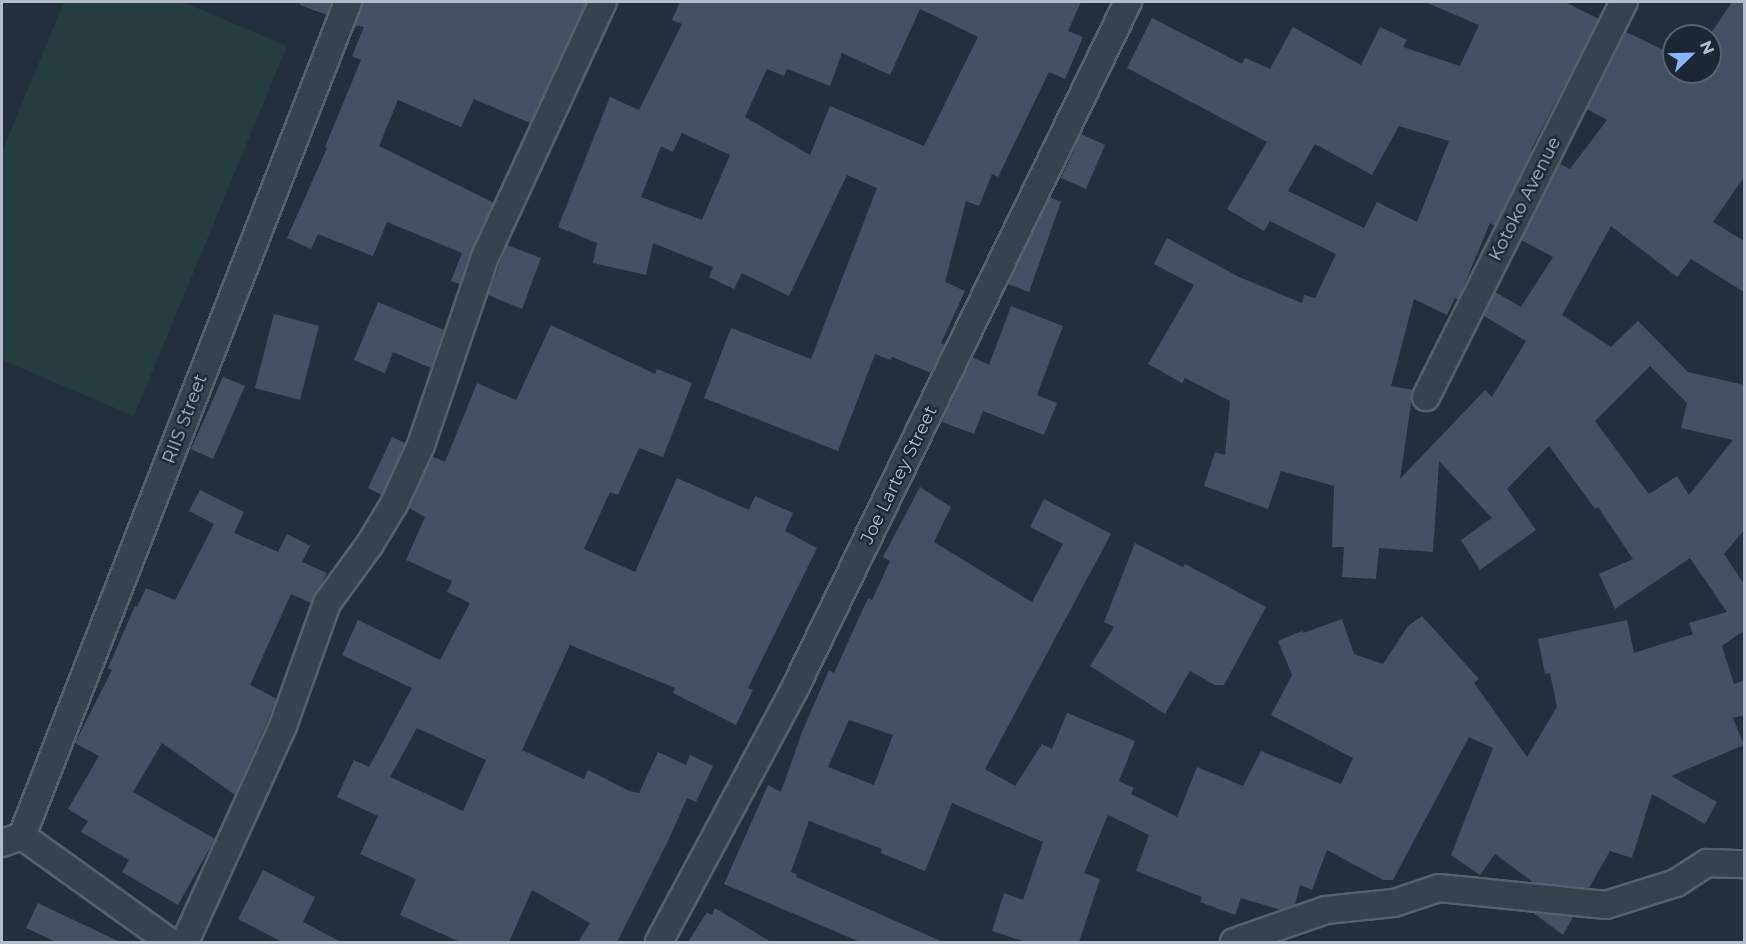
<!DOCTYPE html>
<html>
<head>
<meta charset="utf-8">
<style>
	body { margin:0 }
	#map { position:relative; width:1746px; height:944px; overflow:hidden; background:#242f3e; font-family:Montserrat,sans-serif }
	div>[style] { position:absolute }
	.green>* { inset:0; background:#263c3f }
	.building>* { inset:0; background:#455162 }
	.roads { filter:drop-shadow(2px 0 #565f6c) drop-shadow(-2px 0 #565f6c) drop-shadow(0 2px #565f6c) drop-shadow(0 -2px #565f6c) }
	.street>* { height:26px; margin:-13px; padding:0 13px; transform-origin:13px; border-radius:13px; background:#38414e }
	span { translate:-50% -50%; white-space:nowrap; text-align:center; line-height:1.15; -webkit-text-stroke:4.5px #1d2633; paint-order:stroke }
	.street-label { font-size:18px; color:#b4bcc9 }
	.frame { position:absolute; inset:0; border:3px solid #b4bcc9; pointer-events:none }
	.north { position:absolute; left:1662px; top:24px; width:60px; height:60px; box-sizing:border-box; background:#1d2633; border:2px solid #59626f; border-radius:50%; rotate:67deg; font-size:16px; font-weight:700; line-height:24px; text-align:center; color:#b4bcc9 }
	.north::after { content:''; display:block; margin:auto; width:21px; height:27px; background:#8ab4f8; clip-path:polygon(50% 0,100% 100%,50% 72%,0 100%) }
</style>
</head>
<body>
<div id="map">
	<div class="green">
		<i style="clip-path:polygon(64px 2px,183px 2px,287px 46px,134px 416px,2px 360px,2px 152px)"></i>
	</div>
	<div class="building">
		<i style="clip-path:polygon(300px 2px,332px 2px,327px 15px,300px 5px)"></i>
		<i style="clip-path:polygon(363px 2px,587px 2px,530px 123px,474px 99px,461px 127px,398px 100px,379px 146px,494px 203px,471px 251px,460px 284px,451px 281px,462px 253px,387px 222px,373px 256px,318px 234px,311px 249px,287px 238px,327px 148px,325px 147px,361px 60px,352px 56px,364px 27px,355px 25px)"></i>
		<i style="clip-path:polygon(evenodd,680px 2px,1081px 2px,1068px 31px,1083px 37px,1065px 79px,1049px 72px,998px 177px,992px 174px,979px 206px,966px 201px,945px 282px,965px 291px,941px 343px,945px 345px,931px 373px,892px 357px,891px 360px,875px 354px,838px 451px,704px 398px,731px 328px,811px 359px,877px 188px,847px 175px,789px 296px,742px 273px,734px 289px,709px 277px,713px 267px,653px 243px,646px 275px,593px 263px,597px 243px,558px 227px,610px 97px,639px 110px,682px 24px,672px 20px,680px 2px,920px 9px,978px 37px,924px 146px,830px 106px,810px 155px,745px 117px,767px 69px,784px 76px,787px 69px,830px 86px,842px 53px,890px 75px,920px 9px,680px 2px,682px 133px,730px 155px,702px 220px,641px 197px,661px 146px,673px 152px,682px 133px)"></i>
		<i style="clip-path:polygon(evenodd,1425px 2px,1565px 2px,1599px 19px,1531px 150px,1533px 151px,1495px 226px,1490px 223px,1458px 300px,1455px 298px,1447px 315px,1414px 299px,1391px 386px,1413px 390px,1400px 479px,1485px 390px,1492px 397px,1526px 341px,1484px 316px,1495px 292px,1521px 307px,1553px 257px,1521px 240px,1560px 164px,1570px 169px,1607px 120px,1587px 109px,1626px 32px,1674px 55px,1674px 72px,1710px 72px,1709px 36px,1732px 2px,1744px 2px,1744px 177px,1713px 222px,1744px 241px,1744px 292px,1691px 259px,1677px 277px,1611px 226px,1562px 315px,1611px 347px,1638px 321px,1688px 372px,1744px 385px,1744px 530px,1724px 554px,1744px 584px,1744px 636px,1742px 632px,1722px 646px,1734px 684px,1744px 680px,1744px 715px,1733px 718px,1744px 745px,1671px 776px,1717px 802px,1705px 824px,1652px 794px,1632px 858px,1610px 851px,1589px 888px,1534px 883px,1495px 854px,1480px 875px,1451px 855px,1493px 748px,1469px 737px,1393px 880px,1383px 880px,1327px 850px,1312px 890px,1300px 885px,1295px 905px,1281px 910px,1241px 898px,1235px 915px,1200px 902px,1202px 897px,1136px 871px,1149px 835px,1108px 815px,1084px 873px,1100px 879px,1079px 942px,1026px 942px,992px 931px,1004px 893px,1023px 900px,1043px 842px,952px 803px,925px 871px,881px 853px,882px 849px,809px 821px,791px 872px,797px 874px,796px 877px,943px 942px,860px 942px,724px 884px,768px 785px,781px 792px,802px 732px,829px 670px,834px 673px,868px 598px,872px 600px,890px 561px,883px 557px,920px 487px,951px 507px,934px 542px,1032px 602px,1063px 544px,1030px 527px,1044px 499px,1111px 534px,985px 769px,1015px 786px,1042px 744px,1052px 749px,1067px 713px,1135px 741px,1119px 781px,1134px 788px,1131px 794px,1177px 817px,1197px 767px,1243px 786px,1261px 751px,1341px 784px,1353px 758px,1271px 715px,1292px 675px,1278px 641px,1302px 631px,1303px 633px,1342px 619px,1354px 654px,1383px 664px,1408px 626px,1422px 616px,1479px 679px,1474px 683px,1527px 757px,1557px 707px,1550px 673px,1545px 674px,1538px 639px,1627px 620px,1634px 653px,1693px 634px,1689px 623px,1727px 612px,1690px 558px,1615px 609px,1599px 574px,1633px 559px,1598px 507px,1595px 509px,1549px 446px,1507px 489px,1536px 530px,1480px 570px,1461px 540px,1492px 518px,1439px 461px,1433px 552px,1379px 548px,1376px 579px,1342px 577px,1344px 547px,1332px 547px,1334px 486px,1281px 471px,1268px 509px,1204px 486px,1215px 452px,1225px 455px,1230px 401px,1185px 378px,1182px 383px,1148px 364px,1194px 285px,1154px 264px,1167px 238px,1239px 277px,1302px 303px,1304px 295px,1315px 298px,1336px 254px,1270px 221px,1264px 231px,1227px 209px,1267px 142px,1127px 68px,1152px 18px,1242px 64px,1245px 58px,1270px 69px,1293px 27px,1361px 65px,1380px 27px,1407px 40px,1403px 47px,1460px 66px,1479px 25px,1425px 2px,1399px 126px,1449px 141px,1417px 222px,1377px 202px,1364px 228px,1288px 191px,1315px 144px,1372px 175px,1399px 126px,1425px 2px,1650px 366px,1687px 403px,1681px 428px,1733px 440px,1689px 495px,1677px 476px,1649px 494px,1595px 421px,1650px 366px,1425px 2px,849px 720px,893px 735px,874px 785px,828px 767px,849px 720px)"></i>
		<i style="clip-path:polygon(1081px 134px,1105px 145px,1086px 189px,1061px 178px)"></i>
		<i style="clip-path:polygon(1050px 197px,1061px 202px,1029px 292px,1008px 284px)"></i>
		<i style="clip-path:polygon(507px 245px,541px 258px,522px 309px,488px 295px)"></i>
		<i style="clip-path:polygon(378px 302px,444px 330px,431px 368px,393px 352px,385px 373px,354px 360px)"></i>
		<i style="clip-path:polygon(1011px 306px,1063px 326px,1037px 395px,1057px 403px,1044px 435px,983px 411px,974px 434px,942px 422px,972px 357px,989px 365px)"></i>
		<i style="clip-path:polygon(274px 314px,319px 326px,300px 400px,255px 388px)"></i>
		<i style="clip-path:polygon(evenodd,551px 325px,655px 374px,657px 369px,692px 383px,663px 457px,639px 448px,618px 495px,610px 492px,584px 549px,635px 572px,677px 478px,749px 510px,755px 496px,793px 513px,785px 531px,817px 548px,748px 688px,753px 690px,736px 725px,673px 693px,675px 688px,570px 645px,522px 750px,584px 779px,588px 770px,629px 791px,639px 793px,658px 752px,686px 765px,690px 755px,713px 766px,696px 802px,687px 798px,669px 839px,617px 942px,578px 942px,590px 923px,532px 890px,509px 942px,460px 942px,400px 915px,416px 879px,360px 854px,378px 816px,337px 797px,354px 760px,369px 767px,412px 688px,342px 655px,358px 620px,440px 660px,470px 603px,447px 592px,452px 581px,406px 560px,425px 517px,409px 508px,432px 456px,445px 462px,477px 383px,516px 400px,551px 325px,417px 728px,486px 760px,463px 811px,390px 777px,417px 728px)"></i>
		<i style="clip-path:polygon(223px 377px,245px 386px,213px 459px,191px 449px)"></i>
		<i style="clip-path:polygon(392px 437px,405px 443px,382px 495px,368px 488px)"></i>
		<i style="clip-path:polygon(200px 490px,244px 512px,234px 533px,278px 552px,287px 534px,310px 546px,302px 562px,327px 573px,311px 603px,291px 594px,250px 685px,277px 699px,235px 795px,162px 743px,133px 792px,215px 839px,178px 905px,122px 872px,129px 860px,81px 832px,88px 821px,68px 809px,99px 756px,75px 743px,112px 670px,108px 668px,135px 606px,137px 607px,146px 588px,175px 600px,214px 524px,220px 527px,189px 511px)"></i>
		<i style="clip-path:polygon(1135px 543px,1183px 567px,1185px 564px,1266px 607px,1224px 685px,1215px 685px,1190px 671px,1165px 714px,1090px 666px,1114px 627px,1104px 622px)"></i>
		<i style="clip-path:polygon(263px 870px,315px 897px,303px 922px,341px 942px,282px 942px,238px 919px)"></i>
		<i style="clip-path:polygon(38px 903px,120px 942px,56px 942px,26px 928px)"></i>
		<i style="clip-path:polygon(715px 908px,771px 942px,688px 942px,707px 912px,712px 915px)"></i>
		<i style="clip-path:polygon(1532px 912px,1573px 917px,1563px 935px)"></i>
	</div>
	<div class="roads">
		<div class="street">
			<i style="left:1426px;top:397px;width:442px;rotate:-63.4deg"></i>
			<i style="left:22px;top:836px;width:895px;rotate:-68.65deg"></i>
			<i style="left:22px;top:836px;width:182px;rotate:35.6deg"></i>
			<i style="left:2px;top:843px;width:21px;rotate:-19deg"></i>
			<i style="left:185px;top:942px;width:237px;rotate:-65.6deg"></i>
			<i style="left:283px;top:726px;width:131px;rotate:-70.3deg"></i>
			<i style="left:327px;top:603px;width:73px;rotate:-53.9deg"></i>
			<i style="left:370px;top:544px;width:47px;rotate:-59deg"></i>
			<i style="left:394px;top:504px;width:65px;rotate:-65.4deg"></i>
			<i style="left:421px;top:445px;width:199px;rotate:-71.2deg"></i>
			<i style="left:485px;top:257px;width:281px;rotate:-65.2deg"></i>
			<i style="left:659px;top:942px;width:288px;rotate:-61.8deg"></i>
			<i style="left:795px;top:688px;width:763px;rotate:-64.11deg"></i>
			<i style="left:1234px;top:942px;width:97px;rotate:-19.2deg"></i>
			<i style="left:1326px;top:910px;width:68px;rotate:-5.9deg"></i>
			<i style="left:1394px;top:903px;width:47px;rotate:-18.4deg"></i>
			<i style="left:1439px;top:888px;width:168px;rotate:5.8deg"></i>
			<i style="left:1606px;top:905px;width:73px;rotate:-17.4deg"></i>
			<i style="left:1676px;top:883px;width:37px;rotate:-33deg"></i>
			<i style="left:1707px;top:863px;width:37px;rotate:2deg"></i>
		</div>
	</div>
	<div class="street-label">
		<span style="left:1525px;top:199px;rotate:-63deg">Kotoko Avenue</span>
		<span style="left:185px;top:419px;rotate:-69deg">RIIS Street</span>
		<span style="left:899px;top:475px;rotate:-64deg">Joe Lartey Street</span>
	</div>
	<div class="frame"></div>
	<div class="north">N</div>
</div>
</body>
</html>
